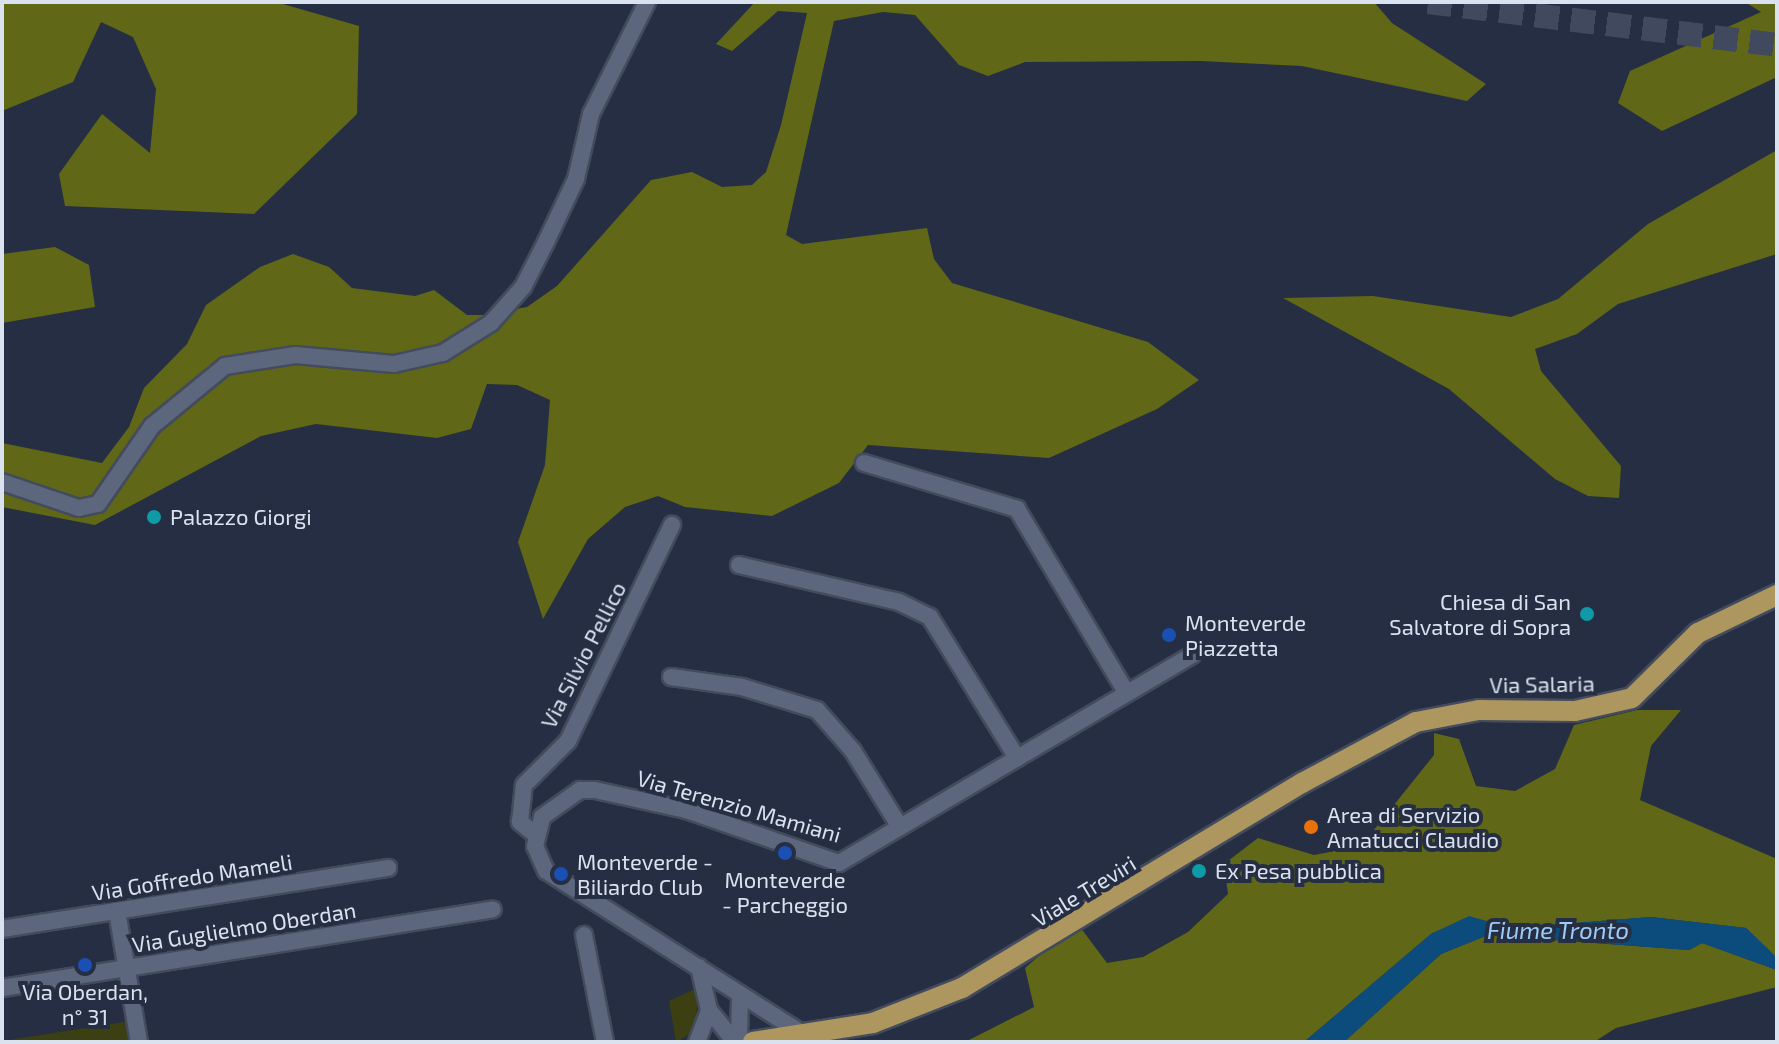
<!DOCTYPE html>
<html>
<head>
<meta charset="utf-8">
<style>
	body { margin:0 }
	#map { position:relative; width:1779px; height:1044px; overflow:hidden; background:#252e43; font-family:"Exo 2",sans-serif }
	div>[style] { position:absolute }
	.green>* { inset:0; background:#3b3f11 }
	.forest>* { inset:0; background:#606716 }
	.water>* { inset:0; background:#0c4c7d }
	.highway-tunnel>* { height:24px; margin-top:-12px; transform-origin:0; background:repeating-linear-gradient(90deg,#40495d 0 24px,transparent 0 36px) }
	.roads { filter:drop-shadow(2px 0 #434b5c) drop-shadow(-2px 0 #434b5c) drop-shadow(0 2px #434b5c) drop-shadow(0 -2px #434b5c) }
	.minor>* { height:16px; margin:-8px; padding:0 8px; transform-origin:8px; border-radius:8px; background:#5c677e }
	.major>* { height:20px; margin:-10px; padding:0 10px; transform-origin:10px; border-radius:10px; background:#ae975f }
	.dots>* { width:22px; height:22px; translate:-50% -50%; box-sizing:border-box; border:4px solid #252e43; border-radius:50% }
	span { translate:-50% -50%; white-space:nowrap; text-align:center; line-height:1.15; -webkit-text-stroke:8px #252e43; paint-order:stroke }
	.poi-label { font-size:22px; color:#dbe2ef }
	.left { translate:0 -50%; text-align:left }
	.right { translate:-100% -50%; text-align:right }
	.street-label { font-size:22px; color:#dbe2ef }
	.water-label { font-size:24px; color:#9dcbf7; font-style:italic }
	.frame { position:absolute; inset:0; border:4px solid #dbe2ef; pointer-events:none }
</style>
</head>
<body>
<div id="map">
	<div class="green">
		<i style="clip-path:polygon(699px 987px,695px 1031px,676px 1042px,669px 1001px)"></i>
		<i style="clip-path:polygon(130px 1021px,134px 1042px,2px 1042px,2px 1041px)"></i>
	</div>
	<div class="forest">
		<i style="clip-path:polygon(2px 2px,276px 2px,359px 26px,357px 114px,254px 214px,65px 206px,59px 174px,102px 114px,150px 153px,156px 89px,133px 37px,101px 22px,73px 82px,2px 111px)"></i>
		<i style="clip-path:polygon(755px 2px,1374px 2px,1392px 23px,1486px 84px,1467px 101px,1302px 66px,1200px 61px,1025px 62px,988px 76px,959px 65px,915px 15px,883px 12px,834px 21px,786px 235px,802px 244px,927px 228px,934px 259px,952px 283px,1148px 342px,1199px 380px,1157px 409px,1049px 458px,868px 445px,839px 483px,772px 516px,685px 507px,658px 496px,625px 507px,588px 539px,543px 619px,518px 542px,545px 465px,550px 400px,517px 385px,487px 384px,471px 429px,437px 438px,316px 424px,261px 436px,95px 525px,2px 507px,2px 443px,102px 463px,129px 427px,144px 388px,187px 344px,206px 305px,260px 267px,293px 254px,329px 267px,352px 288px,415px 296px,434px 290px,467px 315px,485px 315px,527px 307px,557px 286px,651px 180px,692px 172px,722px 187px,752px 185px,766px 172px,781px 125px,807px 13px,778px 11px,732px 51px,716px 44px)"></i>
		<i style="clip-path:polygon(1745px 2px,1777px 2px,1777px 77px,1662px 131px,1618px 103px,1630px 71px,1761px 12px)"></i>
		<i style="clip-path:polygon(1777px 150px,1777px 254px,1618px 304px,1577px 334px,1535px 349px,1541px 371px,1621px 466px,1619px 498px,1588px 496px,1555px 479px,1449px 389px,1283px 298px,1373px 296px,1511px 317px,1558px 299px,1648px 224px)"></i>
		<i style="clip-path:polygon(55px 247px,89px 265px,95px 307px,2px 323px,2px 254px)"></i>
		<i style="clip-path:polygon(1637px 710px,1681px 710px,1651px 746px,1640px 800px,1777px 859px,1777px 958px,1746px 928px,1651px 917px,1512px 928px,1469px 917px,1431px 934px,1304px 1042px,965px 1042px,1034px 1007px,1025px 968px,1077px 923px,1107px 963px,1143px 957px,1188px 932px,1228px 894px,1224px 864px,1258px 838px,1314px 855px,1361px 846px,1434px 755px,1434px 733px,1459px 739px,1476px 786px,1515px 791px,1555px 769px,1574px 725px)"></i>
		<i style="clip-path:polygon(1488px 935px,1689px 950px,1702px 943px,1777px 970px,1777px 987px,1616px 1028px,1594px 1042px,1344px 1042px,1441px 954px)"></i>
	</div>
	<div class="water">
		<i style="clip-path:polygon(1469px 916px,1512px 928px,1651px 917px,1746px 928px,1777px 958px,1777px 970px,1702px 943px,1689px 950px,1488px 935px,1441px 954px,1344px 1042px,1304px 1042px,1431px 934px)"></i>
	</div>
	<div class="highway-tunnel">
		<i style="left:1428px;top:2px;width:352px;rotate:7deg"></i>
	</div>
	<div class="roads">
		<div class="minor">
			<i style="left:864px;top:463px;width:160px;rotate:16.7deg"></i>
			<i style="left:1017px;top:509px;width:213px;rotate:59.2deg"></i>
			<i style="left:2px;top:482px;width:81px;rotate:18.7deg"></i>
			<i style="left:79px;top:508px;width:19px;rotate:-12deg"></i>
			<i style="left:98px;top:504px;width:95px;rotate:-55.3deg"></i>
			<i style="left:152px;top:426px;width:94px;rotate:-39.4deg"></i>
			<i style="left:225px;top:366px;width:71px;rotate:-8.9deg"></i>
			<i style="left:295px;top:355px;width:99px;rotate:5.2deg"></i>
			<i style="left:394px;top:364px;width:50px;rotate:-12.7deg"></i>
			<i style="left:443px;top:353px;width:57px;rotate:-32deg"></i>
			<i style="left:491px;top:323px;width:48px;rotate:-48.4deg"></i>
			<i style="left:523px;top:287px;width:51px;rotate:-62.9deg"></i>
			<i style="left:546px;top:242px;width:70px;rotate:-64.5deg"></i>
			<i style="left:576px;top:179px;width:67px;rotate:-77deg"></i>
			<i style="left:591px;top:114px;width:125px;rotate:-63.4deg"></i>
			<i style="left:739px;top:565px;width:164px;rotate:13deg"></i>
			<i style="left:899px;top:602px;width:34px;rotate:26deg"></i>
			<i style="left:930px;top:617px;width:166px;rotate:58.3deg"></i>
			<i style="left:671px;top:677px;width:72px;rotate:8deg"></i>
			<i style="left:742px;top:687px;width:78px;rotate:17deg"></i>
			<i style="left:817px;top:710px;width:55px;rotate:48.7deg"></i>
			<i style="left:853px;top:751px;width:89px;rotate:58.3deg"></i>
			<i style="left:536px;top:835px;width:21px;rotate:-141deg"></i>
			<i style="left:520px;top:822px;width:37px;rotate:-84deg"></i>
			<i style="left:524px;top:785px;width:62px;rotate:-45deg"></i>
			<i style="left:568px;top:741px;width:240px;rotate:-64.3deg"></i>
			<i style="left:117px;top:911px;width:133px;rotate:80.5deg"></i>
			<i style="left:2px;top:929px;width:391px;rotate:-9deg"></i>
			<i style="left:584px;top:935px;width:109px;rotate:78.9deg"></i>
			<i style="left:2px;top:988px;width:497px;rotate:-9.1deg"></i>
			<i style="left:709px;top:1010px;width:41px;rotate:50.9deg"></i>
			<i style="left:803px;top:1034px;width:304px;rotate:-147.6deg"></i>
			<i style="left:546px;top:871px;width:27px;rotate:-114deg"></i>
			<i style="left:535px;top:846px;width:30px;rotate:-76deg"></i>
			<i style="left:542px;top:817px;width:47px;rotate:-35.4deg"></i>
			<i style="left:580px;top:790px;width:15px"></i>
			<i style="left:595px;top:790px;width:93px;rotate:12.4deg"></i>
			<i style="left:686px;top:810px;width:162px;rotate:19.1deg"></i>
			<i style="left:839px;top:863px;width:410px;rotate:-30.5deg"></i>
			<i style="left:697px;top:1042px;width:34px;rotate:-69deg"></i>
			<i style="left:709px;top:1010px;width:44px;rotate:-103.1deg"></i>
			<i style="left:739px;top:1042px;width:48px;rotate:-88.8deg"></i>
		</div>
		<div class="major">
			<i style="left:753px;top:1042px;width:121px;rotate:-9deg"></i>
			<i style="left:873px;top:1023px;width:96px;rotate:-21.5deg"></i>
			<i style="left:962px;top:988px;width:397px;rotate:-31.1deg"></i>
			<i style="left:1302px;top:783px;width:129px;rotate:-28.2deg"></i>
			<i style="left:1416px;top:722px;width:64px;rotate:-10.8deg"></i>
			<i style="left:1479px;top:710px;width:96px;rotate:0.6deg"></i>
			<i style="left:1575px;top:711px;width:58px;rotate:-12.8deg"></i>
			<i style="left:1632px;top:698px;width:93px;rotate:-44.6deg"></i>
			<i style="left:1698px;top:633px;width:88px;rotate:-25.7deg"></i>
		</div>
	</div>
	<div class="dots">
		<i style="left:154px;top:517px;background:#0f9aa8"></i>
		<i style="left:1587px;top:614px;background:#0f9aa8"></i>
		<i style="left:1169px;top:635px;background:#1a4fb4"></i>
		<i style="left:1311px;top:827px;background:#e8710a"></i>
		<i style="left:785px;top:853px;background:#1a4fb4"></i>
		<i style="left:1199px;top:871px;background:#0f9aa8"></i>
		<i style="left:561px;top:874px;background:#1a4fb4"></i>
		<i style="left:85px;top:965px;background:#1a4fb4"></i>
	</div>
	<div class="poi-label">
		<span class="left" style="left:170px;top:517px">Palazzo Giorgi</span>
		<span class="right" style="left:1571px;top:614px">Chiesa di San<br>Salvatore di Sopra</span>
		<span class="left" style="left:1185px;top:635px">Monteverde<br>Piazzetta</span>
		<span class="left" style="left:1327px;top:827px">Area di Servizio<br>Amatucci Claudio</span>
		<span class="left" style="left:577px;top:874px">Monteverde -<br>Biliardo Club</span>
		<span class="left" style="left:1215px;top:871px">Ex Pesa pubblica</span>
		<span style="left:785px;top:892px">Monteverde<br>- Parcheggio</span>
		<span style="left:85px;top:1004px">Via Oberdan,<br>n° 31</span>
	</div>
	<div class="street-label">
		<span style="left:583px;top:655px;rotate:-63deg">Via Silvio Pellico</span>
		<span style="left:1542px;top:684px;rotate:-1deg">Via Salaria</span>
		<span style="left:739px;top:806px;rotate:16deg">Via Terenzio Mamiani</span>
		<span style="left:192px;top:877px;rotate:-9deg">Via Goffredo Mameli</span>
		<span style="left:1084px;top:891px;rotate:-31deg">Viale Treviri</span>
		<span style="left:244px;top:927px;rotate:-9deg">Via Guglielmo Oberdan</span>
	</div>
	<div class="water-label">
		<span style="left:1558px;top:930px">Fiume Tronto</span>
	</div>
	<div class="frame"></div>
</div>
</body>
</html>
